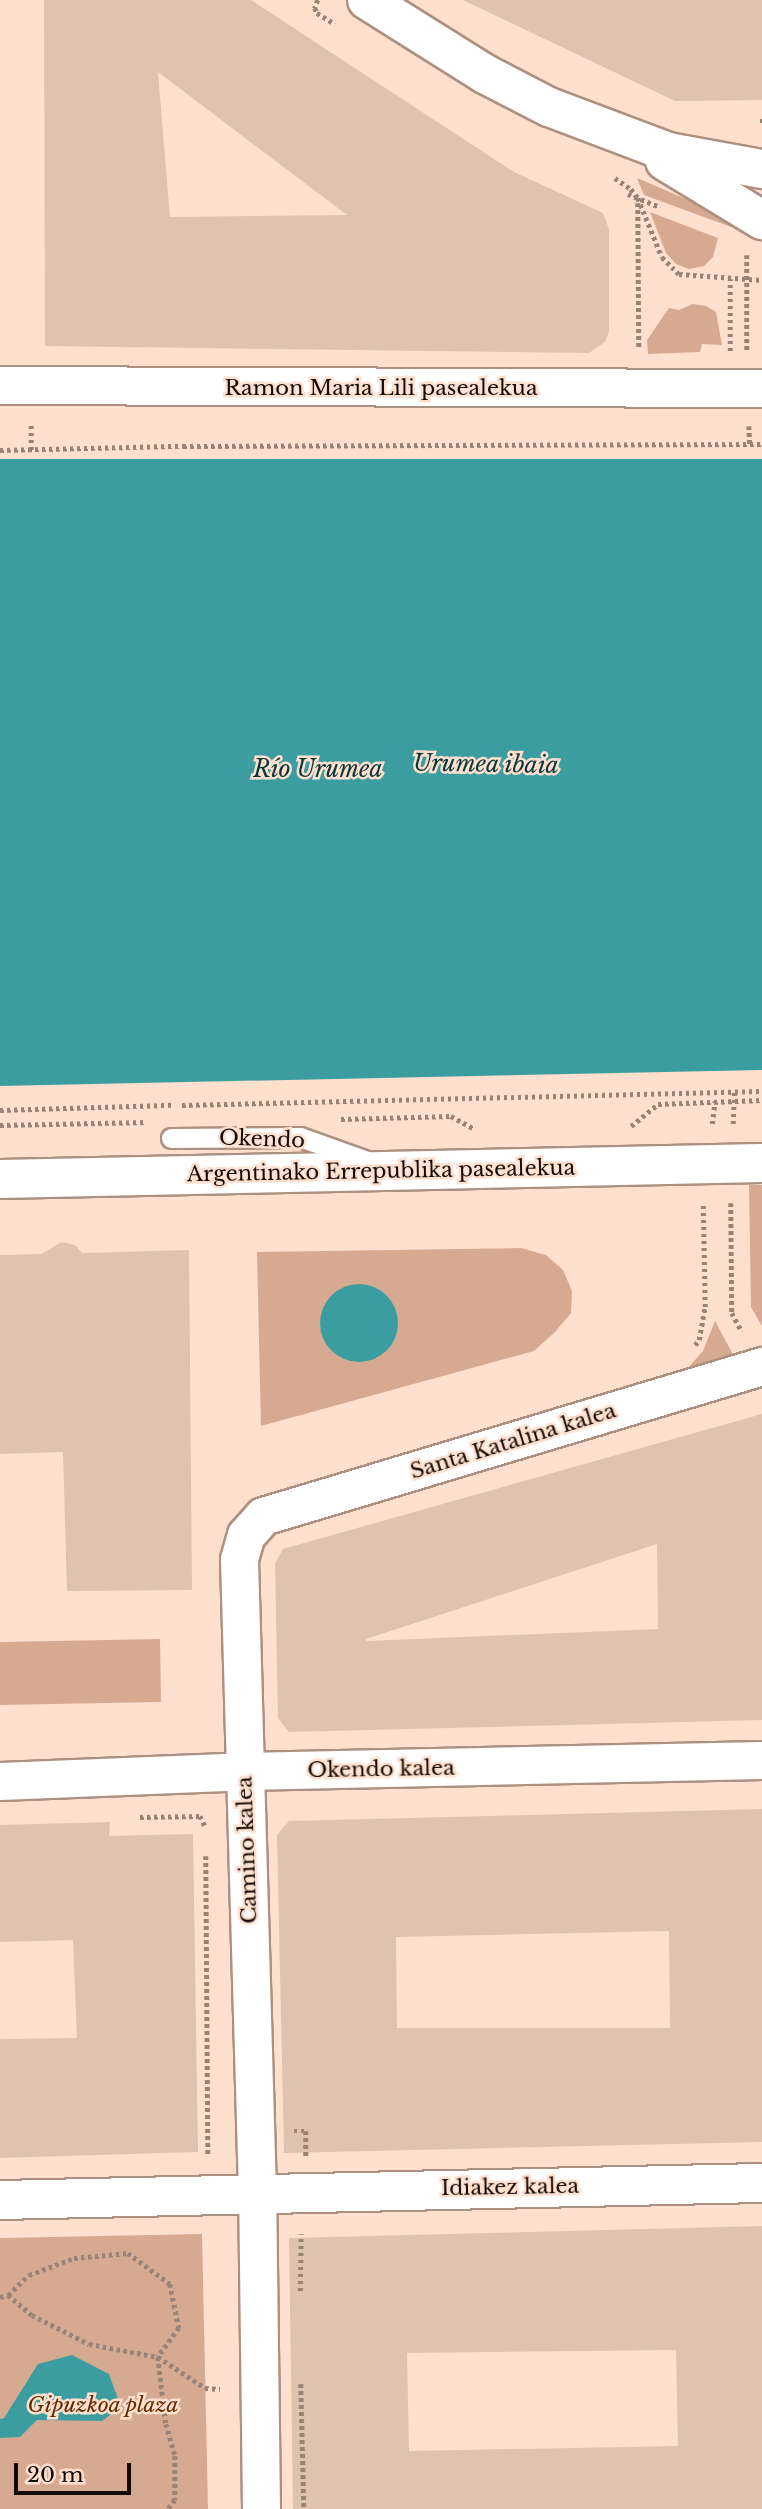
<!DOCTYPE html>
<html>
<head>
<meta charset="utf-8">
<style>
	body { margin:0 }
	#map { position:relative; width:762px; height:2509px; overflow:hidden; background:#ffdfce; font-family:"Libre Baskerville",serif }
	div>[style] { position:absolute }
	.green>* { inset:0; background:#d6aa91 }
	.water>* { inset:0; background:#3c9da1 }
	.round { border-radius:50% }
	.building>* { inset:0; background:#e0c2b1 }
	.path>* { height:4.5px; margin-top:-2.25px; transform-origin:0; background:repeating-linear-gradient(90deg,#998377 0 3.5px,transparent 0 7px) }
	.roads { filter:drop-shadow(2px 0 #ad9080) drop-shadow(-2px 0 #ad9080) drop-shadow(0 2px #ad9080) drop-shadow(0 -2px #ad9080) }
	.lane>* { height:19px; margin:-9.5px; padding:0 9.5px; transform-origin:9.5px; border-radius:9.5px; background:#fff }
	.street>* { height:37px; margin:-18.5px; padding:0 18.5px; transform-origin:18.5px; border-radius:18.5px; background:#fff }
	.secondary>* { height:38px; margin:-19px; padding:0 19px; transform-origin:19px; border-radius:19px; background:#fff }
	span { translate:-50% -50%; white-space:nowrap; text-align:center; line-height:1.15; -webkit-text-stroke:5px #ffdfce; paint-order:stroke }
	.street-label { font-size:21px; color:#150b06 }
	.park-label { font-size:21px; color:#642c00; font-style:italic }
	.water-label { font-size:23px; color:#083739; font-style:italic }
	.scale { position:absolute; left:14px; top:2463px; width:117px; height:32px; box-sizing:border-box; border:4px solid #150b06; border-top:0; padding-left:9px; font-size:21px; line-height:24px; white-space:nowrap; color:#150b06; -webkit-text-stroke:5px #ffdfce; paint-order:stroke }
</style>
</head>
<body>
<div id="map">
	<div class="green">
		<i style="clip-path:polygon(637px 178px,737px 221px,731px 227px,644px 195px)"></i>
		<i style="clip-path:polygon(650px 212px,718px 238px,713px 257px,704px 266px,689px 269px,676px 264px,666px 253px)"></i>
		<i style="clip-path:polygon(693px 304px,706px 306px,716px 312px,722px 345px,702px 344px,700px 352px,648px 354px,647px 340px,669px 308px,679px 310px)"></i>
		<i style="clip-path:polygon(749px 1185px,762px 1185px,762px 1326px,751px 1307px)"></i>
		<i style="clip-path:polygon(521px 1248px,546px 1255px,563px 1270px,572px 1291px,571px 1313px,555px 1332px,534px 1351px,261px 1426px,257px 1252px)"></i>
		<i style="clip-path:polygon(715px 1321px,737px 1362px,680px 1377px,703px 1351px)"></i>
		<i style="clip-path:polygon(160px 1639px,161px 1702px,0 1705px,0 1642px)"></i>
		<i style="clip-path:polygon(202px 2234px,208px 2509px,0 2509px,0 2238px)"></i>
	</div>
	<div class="water">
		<i style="clip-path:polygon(0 459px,762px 459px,762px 1070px,0 1086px)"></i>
		<i class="round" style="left:320px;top:1284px;width:78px;height:78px"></i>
		<i style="clip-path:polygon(72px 2355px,109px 2374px,121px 2407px,102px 2421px,37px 2420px,20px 2437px,0 2438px,0 2419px,4px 2418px,38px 2364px)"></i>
	</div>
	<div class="building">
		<i style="clip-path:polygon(evenodd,44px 0,251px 0,514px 172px,603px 213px,609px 229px,609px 332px,605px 342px,589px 353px,45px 346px,44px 0,158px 72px,347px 215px,170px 217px,158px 72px)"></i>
		<i style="clip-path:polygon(463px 0,762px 0,762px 100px,675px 101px)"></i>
		<i style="clip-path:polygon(62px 1242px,75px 1245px,82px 1253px,189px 1250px,192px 1590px,67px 1591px,63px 1452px,0 1454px,0 1255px,41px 1254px)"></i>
		<i style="clip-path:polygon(evenodd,762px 1414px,762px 1720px,289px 1732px,278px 1718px,275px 1563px,283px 1549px,762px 1414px,657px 1544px,658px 1629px,367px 1641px,366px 1639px,657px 1544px)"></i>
		<i style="clip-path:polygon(evenodd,762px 1809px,762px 2142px,284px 2153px,277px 1835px,289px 1821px,762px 1809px,669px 1931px,670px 2028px,397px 2028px,396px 1937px,669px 1931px)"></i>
		<i style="clip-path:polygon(110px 1822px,109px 1836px,193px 1834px,198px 2152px,0 2158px,0 2039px,77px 2038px,73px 1940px,0 1942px,0 1825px)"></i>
		<i style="clip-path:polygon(evenodd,762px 2226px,762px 2509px,293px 2509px,289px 2238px,762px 2226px,676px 2350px,678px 2446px,409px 2451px,407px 2353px,676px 2350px)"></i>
	</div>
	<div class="path">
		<i style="left:318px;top:0;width:9px;rotate:111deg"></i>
		<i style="left:315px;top:8px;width:5px;rotate:68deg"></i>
		<i style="left:317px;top:13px;width:21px;rotate:31deg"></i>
		<i style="left:760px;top:121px;width:2px"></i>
		<i style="left:615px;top:178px;width:19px;rotate:35deg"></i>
		<i style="left:631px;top:189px;width:11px;rotate:52deg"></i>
		<i style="left:638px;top:198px;width:64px;rotate:67.9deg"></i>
		<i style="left:662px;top:257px;width:24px;rotate:45deg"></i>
		<i style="left:679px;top:274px;width:83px;rotate:4.1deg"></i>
		<i style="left:628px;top:194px;width:35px;rotate:22deg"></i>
		<i style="left:638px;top:203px;width:145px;rotate:89.6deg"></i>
		<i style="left:747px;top:255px;width:97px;rotate:90deg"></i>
		<i style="left:730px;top:351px;width:72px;rotate:-90deg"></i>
		<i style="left:749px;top:426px;width:18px;rotate:87deg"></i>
		<i style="left:0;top:450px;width:183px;rotate:-1.3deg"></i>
		<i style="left:183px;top:446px;width:579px;rotate:-0.2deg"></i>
		<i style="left:31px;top:450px;width:26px;rotate:-90deg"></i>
		<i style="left:182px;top:1105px;width:580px;rotate:-1.38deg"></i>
		<i style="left:0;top:1110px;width:173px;rotate:-1.7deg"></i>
		<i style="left:341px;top:1119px;width:110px;rotate:-1.6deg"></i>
		<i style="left:451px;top:1116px;width:25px;rotate:29deg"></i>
		<i style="left:712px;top:1124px;width:23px;rotate:-83deg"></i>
		<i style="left:733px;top:1124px;width:32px;rotate:-88deg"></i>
		<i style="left:0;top:1125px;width:147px;rotate:-1.2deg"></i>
		<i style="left:631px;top:1126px;width:35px;rotate:-39deg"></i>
		<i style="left:658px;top:1104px;width:104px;rotate:-2.2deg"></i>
		<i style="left:731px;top:1203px;width:110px;rotate:89.5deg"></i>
		<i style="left:732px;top:1313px;width:21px;rotate:62deg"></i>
		<i style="left:695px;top:1345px;width:6px;rotate:-51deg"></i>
		<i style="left:699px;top:1340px;width:34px;rotate:-80deg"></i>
		<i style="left:705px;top:1307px;width:104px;rotate:-91.1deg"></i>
		<i style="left:140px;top:1817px;width:60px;rotate:-1deg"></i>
		<i style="left:200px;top:1816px;width:11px;rotate:63deg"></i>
		<i style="left:206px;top:1856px;width:299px;rotate:89.6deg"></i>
		<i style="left:294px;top:2131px;width:12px"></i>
		<i style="left:306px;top:2131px;width:25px;rotate:90deg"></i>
		<i style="left:300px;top:2291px;width:57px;rotate:-89deg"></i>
		<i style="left:8px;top:2295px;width:29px;rotate:-44deg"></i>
		<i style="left:29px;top:2275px;width:48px;rotate:-20.7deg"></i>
		<i style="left:74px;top:2258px;width:54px;rotate:-5.3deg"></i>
		<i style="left:128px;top:2253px;width:52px;rotate:36.4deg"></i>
		<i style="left:170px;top:2284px;width:45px;rotate:78.4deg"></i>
		<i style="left:179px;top:2328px;width:36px;rotate:126deg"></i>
		<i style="left:158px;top:2357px;width:67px;rotate:83.2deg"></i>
		<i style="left:166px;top:2424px;width:33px;rotate:74deg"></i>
		<i style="left:175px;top:2456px;width:44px;rotate:90deg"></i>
		<i style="left:175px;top:2500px;width:11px;rotate:128deg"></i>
		<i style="left:0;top:2297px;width:8px;rotate:-14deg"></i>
		<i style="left:8px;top:2295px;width:31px;rotate:40deg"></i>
		<i style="left:32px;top:2315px;width:64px;rotate:27deg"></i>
		<i style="left:89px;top:2344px;width:70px;rotate:10.7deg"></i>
		<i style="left:158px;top:2357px;width:56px;rotate:33.4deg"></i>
		<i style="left:205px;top:2388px;width:15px;rotate:4deg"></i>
		<i style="left:301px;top:2384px;width:125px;rotate:88.6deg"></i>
	</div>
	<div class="roads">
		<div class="lane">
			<i style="left:171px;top:1138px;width:129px;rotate:-0.4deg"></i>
			<i style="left:300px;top:1137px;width:74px;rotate:19.7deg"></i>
		</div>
		<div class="street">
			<i style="left:0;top:385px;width:762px;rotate:0.23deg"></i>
			<i style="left:0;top:1781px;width:244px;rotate:-2.3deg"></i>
			<i style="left:244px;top:1771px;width:518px;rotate:-1.22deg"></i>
			<i style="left:261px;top:2509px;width:317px;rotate:-90.7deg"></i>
			<i style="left:257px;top:2192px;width:633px;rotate:-91.63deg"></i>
			<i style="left:239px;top:1559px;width:25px;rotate:-74deg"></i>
			<i style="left:246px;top:1535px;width:25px;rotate:-48deg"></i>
			<i style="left:263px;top:1516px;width:521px;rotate:-16.73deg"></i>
		</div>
		<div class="secondary">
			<i style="left:367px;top:0;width:139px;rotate:32.1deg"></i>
			<i style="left:485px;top:74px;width:72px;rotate:27.3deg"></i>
			<i style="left:549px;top:107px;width:127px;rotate:20.7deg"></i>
			<i style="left:668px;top:152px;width:96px;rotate:10.3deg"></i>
			<i style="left:665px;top:161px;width:114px;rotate:31.3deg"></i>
			<i style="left:0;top:1179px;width:762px;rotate:-1.2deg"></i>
			<i style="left:0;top:2200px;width:762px;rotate:-1.28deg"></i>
		</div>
	</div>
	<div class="street-label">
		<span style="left:381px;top:388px">Ramon Maria Lili pasealekua</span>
		<span style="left:262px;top:1139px;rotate:2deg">Okendo</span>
		<span style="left:381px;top:1171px;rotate:-1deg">Argentinako Errepublika pasealekua</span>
		<span style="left:513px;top:1441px;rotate:-17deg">Santa Katalina kalea</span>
		<span style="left:381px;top:1769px;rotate:-1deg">Okendo kalea</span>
		<span style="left:247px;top:1850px;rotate:-92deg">Camino kalea</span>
		<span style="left:510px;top:2187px;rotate:-1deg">Idiakez kalea</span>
	</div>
	<div class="park-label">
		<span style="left:103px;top:2405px">Gipuzkoa plaza</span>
	</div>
	<div class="water-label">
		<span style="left:486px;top:764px;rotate:1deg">Urumea ibaia</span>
		<span style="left:318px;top:769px">Río Urumea</span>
	</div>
	<div class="scale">20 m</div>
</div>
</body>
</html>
